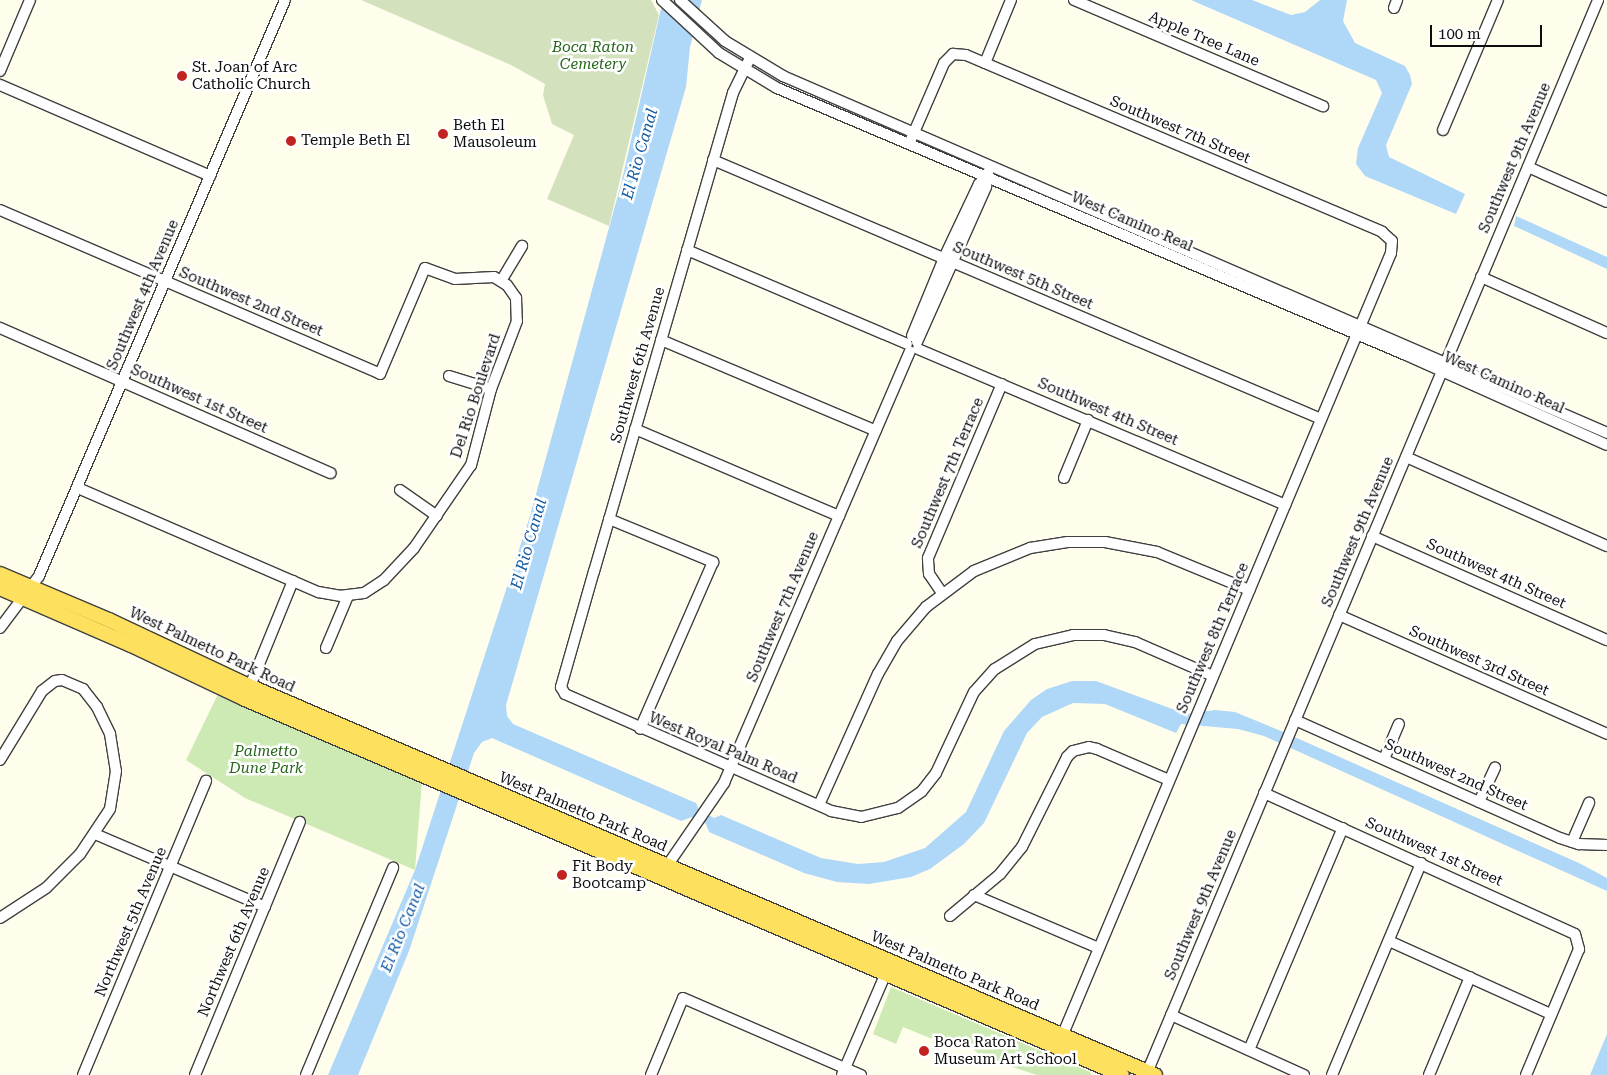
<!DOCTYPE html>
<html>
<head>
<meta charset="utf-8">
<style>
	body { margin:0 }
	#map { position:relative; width:1607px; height:1075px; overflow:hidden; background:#fffdec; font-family:"Roboto Serif",serif }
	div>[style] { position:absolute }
	.green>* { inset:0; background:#cdeab5 }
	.cemetery>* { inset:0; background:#d3e1bd }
	.water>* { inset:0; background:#afd8f8 }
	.roads { filter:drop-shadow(1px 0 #404040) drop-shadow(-1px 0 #404040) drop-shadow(0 1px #404040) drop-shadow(0 -1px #404040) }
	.minor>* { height:10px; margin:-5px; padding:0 5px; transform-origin:5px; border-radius:5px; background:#fff }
	.major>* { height:14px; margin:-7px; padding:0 7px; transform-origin:7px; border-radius:7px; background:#fde15e }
	.dots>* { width:14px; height:14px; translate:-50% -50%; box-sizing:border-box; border:2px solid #fff; border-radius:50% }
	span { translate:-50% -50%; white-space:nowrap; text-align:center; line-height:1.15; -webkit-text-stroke:5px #fff; paint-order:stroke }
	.street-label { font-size:15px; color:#0d0d0d }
	.park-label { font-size:15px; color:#26661b; font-style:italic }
	.poi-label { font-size:15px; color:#0d0d0d }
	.left { translate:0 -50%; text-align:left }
	.water-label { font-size:16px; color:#125aa2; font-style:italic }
	.scale { position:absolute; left:1430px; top:25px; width:112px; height:22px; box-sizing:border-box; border:2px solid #0d0d0d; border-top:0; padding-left:6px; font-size:15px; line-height:18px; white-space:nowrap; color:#0d0d0d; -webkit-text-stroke:4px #fff; paint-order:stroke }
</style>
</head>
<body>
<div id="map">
	<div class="green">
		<i style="clip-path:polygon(219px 692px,422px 781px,415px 870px,245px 798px,186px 760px)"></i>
		<i style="clip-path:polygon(891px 987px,1090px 1072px,1092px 1075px,1037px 1075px,982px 1057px,972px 1048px,937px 1037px,935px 1040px,903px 1027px,896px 1044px,873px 1034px)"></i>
	</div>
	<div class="cemetery">
		<i style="clip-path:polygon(361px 0,651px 0,659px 15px,609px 226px,547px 199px,574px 135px,552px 124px,543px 95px,545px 84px,511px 65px)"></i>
	</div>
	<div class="water">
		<i style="clip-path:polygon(663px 0,702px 0,690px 47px,686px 87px,506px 705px,507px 716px,513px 724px,696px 803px,699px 810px,714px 818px,721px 815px,821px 858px,858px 864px,884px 862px,925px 848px,966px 812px,1004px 731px,1031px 700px,1047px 689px,1072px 681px,1096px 681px,1186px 714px,1215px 710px,1235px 712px,1281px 731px,1579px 863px,1607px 878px,1607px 891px,1264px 736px,1238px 729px,1181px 724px,1176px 733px,1105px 704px,1073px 703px,1042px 717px,1027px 733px,984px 823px,964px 844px,930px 869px,911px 877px,869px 884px,837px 882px,804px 873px,709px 832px,706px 824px,692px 817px,681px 821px,492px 738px,482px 742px,474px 753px,409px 951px,358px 1075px,328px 1075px,415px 870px,530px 516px,621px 184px)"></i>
		<i style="clip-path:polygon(1191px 0,1252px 0,1291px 15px,1305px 12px,1320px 0,1347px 0,1343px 21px,1355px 43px,1405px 66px,1410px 75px,1412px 84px,1386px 145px,1389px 157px,1465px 194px,1456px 214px,1365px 176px,1356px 164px,1358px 148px,1382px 93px,1376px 80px)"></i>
		<i style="clip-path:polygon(1516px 216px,1607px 257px,1607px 269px,1514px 226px)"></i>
		<i style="clip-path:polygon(1607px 1034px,1607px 1075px,1590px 1075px)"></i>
	</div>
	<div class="roads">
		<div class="minor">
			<i style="left:662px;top:0;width:78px;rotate:42.9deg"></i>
			<i style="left:719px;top:53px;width:68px;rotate:31.1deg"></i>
			<i style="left:777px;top:88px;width:683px;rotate:23deg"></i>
			<i style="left:1406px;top:355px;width:220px;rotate:24.1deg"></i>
			<i style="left:680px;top:0;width:61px;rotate:42.3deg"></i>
			<i style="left:725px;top:41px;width:68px;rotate:31.1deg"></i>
			<i style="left:783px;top:76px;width:898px;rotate:23.42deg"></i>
			<i style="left:1074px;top:0;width:271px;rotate:23.1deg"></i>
			<i style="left:1394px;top:8px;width:9px;rotate:-69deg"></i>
			<i style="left:750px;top:58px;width:39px;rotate:116deg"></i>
			<i style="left:733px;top:93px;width:498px;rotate:106.2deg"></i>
			<i style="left:594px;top:571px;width:121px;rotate:105.9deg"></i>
			<i style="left:561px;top:687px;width:8px;rotate:60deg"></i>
			<i style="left:565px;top:694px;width:291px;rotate:23.7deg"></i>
			<i style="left:831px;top:811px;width:31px;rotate:11deg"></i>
			<i style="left:861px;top:817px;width:38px;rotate:-14deg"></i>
			<i style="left:898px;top:808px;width:29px;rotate:-35deg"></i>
			<i style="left:922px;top:791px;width:23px;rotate:-52deg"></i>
			<i style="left:936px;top:773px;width:89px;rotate:-64.9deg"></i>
			<i style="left:974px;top:692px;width:31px;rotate:-48deg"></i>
			<i style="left:995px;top:669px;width:47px;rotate:-32deg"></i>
			<i style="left:1035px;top:644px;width:39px;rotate:-13deg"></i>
			<i style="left:1073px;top:635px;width:31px"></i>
			<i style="left:1104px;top:635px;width:32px;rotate:13deg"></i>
			<i style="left:1135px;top:642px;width:85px;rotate:23.6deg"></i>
			<i style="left:985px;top:63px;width:68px;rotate:-67.6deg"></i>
			<i style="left:0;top:71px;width:77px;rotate:-67.1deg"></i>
			<i style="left:0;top:85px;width:229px;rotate:23.4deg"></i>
			<i style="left:1443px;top:130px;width:141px;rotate:-67.1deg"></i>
			<i style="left:909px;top:144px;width:88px;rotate:-66.6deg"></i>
			<i style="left:944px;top:63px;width:13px;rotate:-45deg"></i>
			<i style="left:953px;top:54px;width:13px;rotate:4deg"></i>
			<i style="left:966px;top:55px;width:452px;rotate:23deg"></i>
			<i style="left:1382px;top:232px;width:13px;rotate:42deg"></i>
			<i style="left:1392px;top:241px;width:12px;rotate:95deg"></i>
			<i style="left:1391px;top:253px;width:855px;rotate:112.78deg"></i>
			<i style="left:713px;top:160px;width:661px;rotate:23.07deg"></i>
			<i style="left:1528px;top:167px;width:86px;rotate:23.9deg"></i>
			<i style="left:0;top:210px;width:414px;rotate:23.3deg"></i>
			<i style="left:380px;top:374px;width:115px;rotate:-67deg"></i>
			<i style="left:425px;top:268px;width:32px;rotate:20deg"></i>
			<i style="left:455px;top:279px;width:39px;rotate:-3deg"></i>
			<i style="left:494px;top:277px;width:15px;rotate:32deg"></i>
			<i style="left:507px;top:285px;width:16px;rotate:55deg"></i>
			<i style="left:516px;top:298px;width:23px;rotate:88deg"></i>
			<i style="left:517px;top:321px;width:73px;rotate:110.9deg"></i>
			<i style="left:491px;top:389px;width:79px;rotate:104.7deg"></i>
			<i style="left:471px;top:465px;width:101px;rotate:124.5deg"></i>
			<i style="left:414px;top:548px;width:44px;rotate:133.2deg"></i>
			<i style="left:384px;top:580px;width:24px;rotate:147deg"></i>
			<i style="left:364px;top:593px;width:23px;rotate:173deg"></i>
			<i style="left:341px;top:596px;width:23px;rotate:-170deg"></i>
			<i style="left:318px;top:592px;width:262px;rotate:-156.6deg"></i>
			<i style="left:687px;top:250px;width:239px;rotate:23.1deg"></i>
			<i style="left:1481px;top:277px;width:138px;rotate:24deg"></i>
			<i style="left:501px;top:281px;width:41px;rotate:-59deg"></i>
			<i style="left:0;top:328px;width:361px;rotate:23.7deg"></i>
			<i style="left:912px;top:336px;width:84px;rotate:-67.7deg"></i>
			<i style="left:944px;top:258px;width:82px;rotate:-64.7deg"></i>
			<i style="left:979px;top:184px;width:8px;rotate:-40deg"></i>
			<i style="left:661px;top:340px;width:233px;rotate:22.9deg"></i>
			<i style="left:917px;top:342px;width:170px;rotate:-66deg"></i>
			<i style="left:986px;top:187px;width:15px;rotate:-82deg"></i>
			<i style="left:918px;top:349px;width:399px;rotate:23deg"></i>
			<i style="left:449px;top:376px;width:44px;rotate:17.2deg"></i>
			<i style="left:635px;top:429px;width:222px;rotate:23.1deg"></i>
			<i style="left:1406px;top:457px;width:220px;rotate:23.9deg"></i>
			<i style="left:1064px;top:478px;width:63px;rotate:-67.5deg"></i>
			<i style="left:400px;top:490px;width:45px;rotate:35.1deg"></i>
			<i style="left:609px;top:519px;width:113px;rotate:22.5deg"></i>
			<i style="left:713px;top:562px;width:182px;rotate:113.6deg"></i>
			<i style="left:1372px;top:536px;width:257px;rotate:23.9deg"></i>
			<i style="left:942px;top:593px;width:23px;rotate:-124deg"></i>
			<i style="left:929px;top:574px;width:16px;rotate:-94deg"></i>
			<i style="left:928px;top:558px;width:189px;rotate:-67deg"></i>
			<i style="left:1339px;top:615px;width:293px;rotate:23.9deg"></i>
			<i style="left:0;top:628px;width:65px;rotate:-53.1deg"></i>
			<i style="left:39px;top:576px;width:626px;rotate:-66.87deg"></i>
			<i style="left:326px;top:648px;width:56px;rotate:-67.1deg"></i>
			<i style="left:248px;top:691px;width:119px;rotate:-67.8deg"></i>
			<i style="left:1295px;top:720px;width:290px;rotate:24deg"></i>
			<i style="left:1560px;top:838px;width:20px;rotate:18deg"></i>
			<i style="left:1579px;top:844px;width:28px;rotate:2deg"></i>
			<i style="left:1384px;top:759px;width:38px;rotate:-67deg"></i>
			<i style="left:0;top:760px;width:81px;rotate:-58.7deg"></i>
			<i style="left:42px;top:691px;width:16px;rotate:-38deg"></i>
			<i style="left:55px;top:681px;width:7px;rotate:-8deg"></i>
			<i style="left:62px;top:680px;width:23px;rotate:23deg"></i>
			<i style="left:83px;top:689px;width:23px;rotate:52deg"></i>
			<i style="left:97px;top:707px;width:30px;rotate:64deg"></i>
			<i style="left:110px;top:734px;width:37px;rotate:81deg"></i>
			<i style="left:116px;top:771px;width:38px;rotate:99deg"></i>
			<i style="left:110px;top:809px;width:54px;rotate:123.7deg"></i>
			<i style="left:80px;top:854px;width:48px;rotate:135deg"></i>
			<i style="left:46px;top:888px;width:55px;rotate:146.9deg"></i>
			<i style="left:1264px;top:793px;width:341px;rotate:24.4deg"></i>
			<i style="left:1575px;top:934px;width:16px;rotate:75deg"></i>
			<i style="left:1579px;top:949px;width:137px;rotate:112.8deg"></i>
			<i style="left:1479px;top:802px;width:38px;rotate:-65deg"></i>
			<i style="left:819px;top:805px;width:144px;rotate:-65.8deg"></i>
			<i style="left:878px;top:674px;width:38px;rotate:-60deg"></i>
			<i style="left:897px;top:641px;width:45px;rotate:-49.5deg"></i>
			<i style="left:926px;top:607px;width:60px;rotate:-36.9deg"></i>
			<i style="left:974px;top:571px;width:61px;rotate:-22.3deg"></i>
			<i style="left:1030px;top:548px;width:38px;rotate:-9deg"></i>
			<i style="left:1068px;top:542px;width:37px"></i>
			<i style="left:1105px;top:542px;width:53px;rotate:10.9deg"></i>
			<i style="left:1157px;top:552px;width:100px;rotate:22.4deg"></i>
			<i style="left:95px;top:834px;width:185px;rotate:23.2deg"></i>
			<i style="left:1572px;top:842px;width:43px;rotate:-66.4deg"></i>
			<i style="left:667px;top:866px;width:101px;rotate:-55.5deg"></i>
			<i style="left:724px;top:783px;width:470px;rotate:-66.7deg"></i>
			<i style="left:974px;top:895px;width:135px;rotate:23.1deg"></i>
			<i style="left:950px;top:916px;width:65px;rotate:-40deg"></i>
			<i style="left:1000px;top:874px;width:35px;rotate:-51deg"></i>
			<i style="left:1022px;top:847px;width:101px;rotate:-63.4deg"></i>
			<i style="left:1067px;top:757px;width:8px;rotate:-45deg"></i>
			<i style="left:1073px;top:751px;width:16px;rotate:-14deg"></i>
			<i style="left:1089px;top:747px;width:8px;rotate:14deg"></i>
			<i style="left:1097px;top:749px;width:78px;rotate:23.3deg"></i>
			<i style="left:1389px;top:941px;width:178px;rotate:24.3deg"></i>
			<i style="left:1171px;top:1015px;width:146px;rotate:24.3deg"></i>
			<i style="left:1249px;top:1050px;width:241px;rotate:-67.1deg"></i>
			<i style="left:83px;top:1075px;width:319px;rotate:-67.3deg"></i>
			<i style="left:195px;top:1075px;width:274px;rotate:-67.5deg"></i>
			<i style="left:306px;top:1075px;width:225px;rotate:-67.2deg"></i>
			<i style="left:651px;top:1075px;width:83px;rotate:-67.4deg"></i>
			<i style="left:683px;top:998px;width:194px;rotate:23.4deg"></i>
			<i style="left:842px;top:1075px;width:116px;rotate:-66.7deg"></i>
			<i style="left:1146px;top:1075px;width:1166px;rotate:-67.19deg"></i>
			<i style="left:1332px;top:1075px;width:230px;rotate:-67.2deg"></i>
			<i style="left:1429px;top:1075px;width:106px;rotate:-67.3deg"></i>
		</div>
		<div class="major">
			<i style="left:0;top:574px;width:118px;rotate:22.9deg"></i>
			<i style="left:109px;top:620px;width:155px;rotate:25.2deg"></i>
			<i style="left:249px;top:686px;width:986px;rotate:23.24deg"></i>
			<i style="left:0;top:588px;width:143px;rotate:23.5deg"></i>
			<i style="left:131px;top:645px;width:126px;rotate:25.3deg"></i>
			<i style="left:245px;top:699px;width:954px;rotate:23.21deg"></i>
		</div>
	</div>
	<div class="dots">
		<i style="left:182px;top:76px;background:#c12420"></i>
		<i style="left:443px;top:134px;background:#c12420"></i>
		<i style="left:291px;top:141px;background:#c12420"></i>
		<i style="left:562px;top:875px;background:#c12420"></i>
		<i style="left:924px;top:1051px;background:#c12420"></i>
	</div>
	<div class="street-label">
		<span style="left:1204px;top:39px;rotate:23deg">Apple Tree Lane</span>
		<span style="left:1180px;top:130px;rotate:23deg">Southwest 7th Street</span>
		<span style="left:1515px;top:158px;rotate:-67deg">Southwest 9th Avenue</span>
		<span style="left:1132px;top:222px;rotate:23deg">West Camino Real</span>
		<span style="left:1023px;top:276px;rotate:23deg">Southwest 5th Street</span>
		<span style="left:143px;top:295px;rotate:-67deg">Southwest 4th Avenue</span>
		<span style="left:251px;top:302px;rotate:23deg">Southwest 2nd Street</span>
		<span style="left:638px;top:365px;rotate:-74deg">Southwest 6th Avenue</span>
		<span style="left:1504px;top:383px;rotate:24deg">West Camino Real</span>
		<span style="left:476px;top:396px;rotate:-72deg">Del Rio Boulevard</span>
		<span style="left:199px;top:399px;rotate:24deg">Southwest 1st Street</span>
		<span style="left:1108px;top:412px;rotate:23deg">Southwest 4th Street</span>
		<span style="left:948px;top:473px;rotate:-67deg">Southwest 7th Terrace</span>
		<span style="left:1358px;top:532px;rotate:-67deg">Southwest 9th Avenue</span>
		<span style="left:1496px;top:574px;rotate:24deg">Southwest 4th Street</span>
		<span style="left:783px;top:607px;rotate:-67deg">Southwest 7th Avenue</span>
		<span style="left:1213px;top:638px;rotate:-67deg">Southwest 8th Terrace</span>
		<span style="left:212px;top:650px;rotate:25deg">West Palmetto Park Road</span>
		<span style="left:1479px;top:661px;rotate:24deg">Southwest 3rd Street</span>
		<span style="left:723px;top:748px;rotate:23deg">West Royal Palm Road</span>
		<span style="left:1456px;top:775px;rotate:24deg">Southwest 2nd Street</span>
		<span style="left:583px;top:812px;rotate:23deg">West Palmetto Park Road</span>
		<span style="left:1434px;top:852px;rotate:24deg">Southwest 1st Street</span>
		<span style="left:1201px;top:905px;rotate:-67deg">Southwest 9th Avenue</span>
		<span style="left:131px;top:922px;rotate:-67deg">Northwest 5th Avenue</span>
		<span style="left:234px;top:942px;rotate:-67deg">Northwest 6th Avenue</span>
		<span style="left:955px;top:971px;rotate:23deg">West Palmetto Park Road</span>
	</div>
	<div class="park-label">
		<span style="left:593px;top:56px">Boca Raton<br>Cemetery</span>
		<span style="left:266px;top:760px">Palmetto<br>Dune Park</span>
	</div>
	<div class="poi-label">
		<span class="left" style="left:192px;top:76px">St. Joan of Arc<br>Catholic Church</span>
		<span class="left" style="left:453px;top:134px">Beth El<br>Mausoleum</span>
		<span class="left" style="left:301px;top:141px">Temple Beth El</span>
		<span class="left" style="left:572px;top:875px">Fit Body<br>Bootcamp</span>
		<span class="left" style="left:934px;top:1051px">Boca Raton<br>Museum Art School</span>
	</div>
	<div class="water-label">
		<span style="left:640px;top:154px;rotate:-74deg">El Rio Canal</span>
		<span style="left:529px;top:544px;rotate:-74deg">El Rio Canal</span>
		<span style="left:403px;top:928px;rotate:-68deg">El Rio Canal</span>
	</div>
	<div class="scale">100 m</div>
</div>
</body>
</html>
